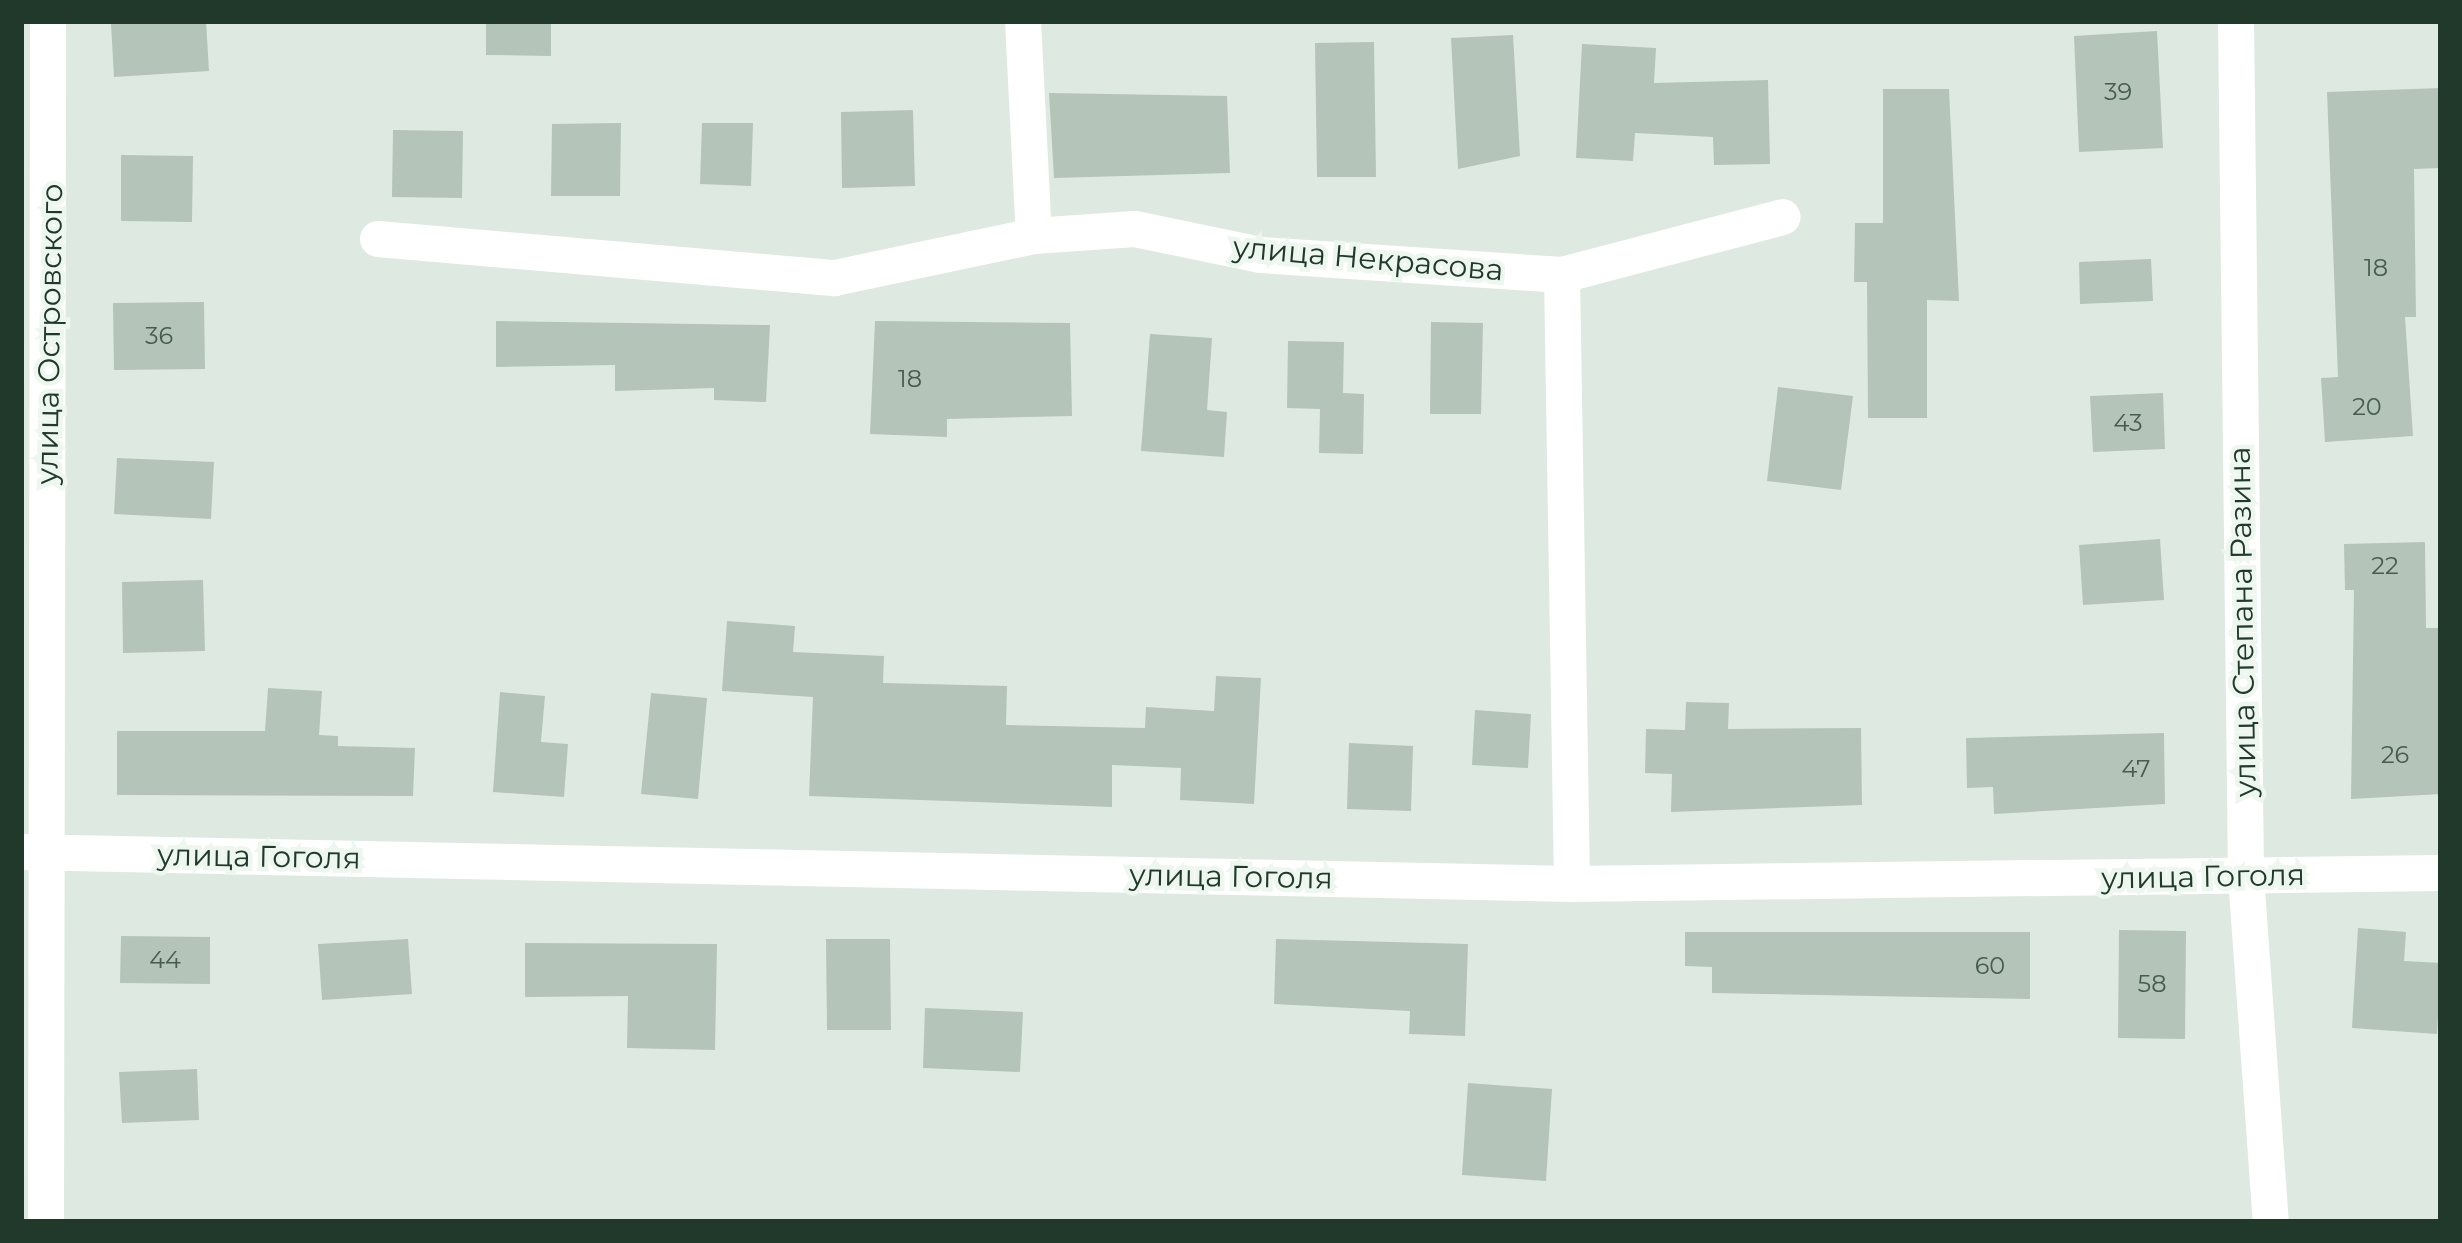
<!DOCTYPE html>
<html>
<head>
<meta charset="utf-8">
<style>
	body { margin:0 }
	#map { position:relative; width:2462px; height:1243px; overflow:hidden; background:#deeae1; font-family:Montserrat,sans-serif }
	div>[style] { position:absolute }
	.building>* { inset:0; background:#b4c4b9 }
	.street>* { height:36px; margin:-18px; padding:0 18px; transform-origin:18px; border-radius:18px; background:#fff }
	span { translate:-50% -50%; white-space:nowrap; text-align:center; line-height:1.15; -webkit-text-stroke:9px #eef6f0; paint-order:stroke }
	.number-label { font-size:24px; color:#455c4e }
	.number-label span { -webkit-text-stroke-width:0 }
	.street-label { font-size:30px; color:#20392b }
	.frame { position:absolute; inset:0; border:24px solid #20392b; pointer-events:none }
</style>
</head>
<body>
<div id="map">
	<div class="building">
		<i style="clip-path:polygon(206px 21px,209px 71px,114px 77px,111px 24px)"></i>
		<i style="clip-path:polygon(486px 21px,551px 21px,551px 56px,486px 55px)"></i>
		<i style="clip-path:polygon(2157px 31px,2163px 148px,2079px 152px,2074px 36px)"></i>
		<i style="clip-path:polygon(1513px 35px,1520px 156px,1458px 169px,1451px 38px)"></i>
		<i style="clip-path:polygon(1374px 42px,1376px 177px,1317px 177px,1315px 43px)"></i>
		<i style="clip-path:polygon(1582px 44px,1656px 48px,1654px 83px,1768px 80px,1770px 164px,1714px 165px,1713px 137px,1635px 133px,1633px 161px,1576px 158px)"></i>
		<i style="clip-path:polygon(2441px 88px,2441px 168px,2414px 169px,2416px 317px,2405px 317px,2413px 436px,2325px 442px,2321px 378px,2338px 377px,2327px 92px)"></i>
		<i style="clip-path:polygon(1883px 89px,1949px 89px,1959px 301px,1927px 300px,1927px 418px,1868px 418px,1867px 282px,1854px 282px,1855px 223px,1883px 223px)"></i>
		<i style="clip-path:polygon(1049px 93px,1227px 96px,1230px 173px,1054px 178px)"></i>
		<i style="clip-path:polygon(913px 110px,915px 186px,842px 188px,841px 112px)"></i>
		<i style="clip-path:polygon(621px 123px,620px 196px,551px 196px,552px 124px)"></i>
		<i style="clip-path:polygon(702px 123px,753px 123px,751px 186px,700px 184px)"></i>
		<i style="clip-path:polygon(393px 130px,463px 131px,462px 198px,392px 197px)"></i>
		<i style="clip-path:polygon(121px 155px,193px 156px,192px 222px,121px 221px)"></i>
		<i style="clip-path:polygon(2151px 259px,2153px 301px,2080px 304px,2079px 262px)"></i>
		<i style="clip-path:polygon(204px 302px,205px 369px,114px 370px,113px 303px)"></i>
		<i style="clip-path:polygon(496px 321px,770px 325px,766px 402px,714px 400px,714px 388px,615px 391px,615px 365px,496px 367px)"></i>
		<i style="clip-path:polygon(875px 321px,1070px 323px,1072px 416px,947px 419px,947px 437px,870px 434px)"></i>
		<i style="clip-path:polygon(1431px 322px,1483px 323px,1481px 414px,1430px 414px)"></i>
		<i style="clip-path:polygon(1150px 334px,1212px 338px,1207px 410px,1227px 412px,1224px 457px,1141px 451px)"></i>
		<i style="clip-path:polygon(1288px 341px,1344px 342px,1343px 393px,1364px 394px,1363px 454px,1319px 453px,1320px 409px,1287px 408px)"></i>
		<i style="clip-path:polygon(1778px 387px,1853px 396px,1841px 490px,1767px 481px)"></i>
		<i style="clip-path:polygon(2163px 393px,2165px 449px,2093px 452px,2090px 396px)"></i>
		<i style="clip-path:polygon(117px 458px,214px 462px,211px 519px,114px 514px)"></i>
		<i style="clip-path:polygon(2160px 539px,2164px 600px,2083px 605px,2079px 545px)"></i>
		<i style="clip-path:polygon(2425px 542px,2426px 628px,2440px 628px,2441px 794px,2351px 799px,2354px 590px,2345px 590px,2344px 544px)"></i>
		<i style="clip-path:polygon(203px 580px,205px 651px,123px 653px,122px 582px)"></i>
		<i style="clip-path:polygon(727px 621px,795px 626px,793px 652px,884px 656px,883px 683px,1007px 686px,1006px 725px,1145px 728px,1146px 707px,1214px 711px,1216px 676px,1261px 678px,1254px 804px,1180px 800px,1181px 768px,1112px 765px,1112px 807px,809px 796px,813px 697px,722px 691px)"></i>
		<i style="clip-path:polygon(268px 688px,322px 691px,319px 735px,338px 736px,338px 746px,415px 748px,413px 796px,117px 795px,117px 731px,265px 731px)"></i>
		<i style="clip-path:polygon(500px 692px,545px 696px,541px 742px,568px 744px,564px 797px,493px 792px)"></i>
		<i style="clip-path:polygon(651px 693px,707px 698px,698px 799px,641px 794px)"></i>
		<i style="clip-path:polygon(1686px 702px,1729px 703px,1728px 729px,1861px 728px,1862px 805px,1671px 812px,1672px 774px,1645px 773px,1646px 729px,1685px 730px)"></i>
		<i style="clip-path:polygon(1475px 710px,1531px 714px,1528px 768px,1472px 765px)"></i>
		<i style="clip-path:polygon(2164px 733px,2165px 804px,1994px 814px,1993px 787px,1967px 788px,1966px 738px)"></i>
		<i style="clip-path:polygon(1349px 743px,1413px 746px,1411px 811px,1347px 809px)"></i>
		<i style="clip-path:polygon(2358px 928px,2406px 932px,2404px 961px,2441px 963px,2437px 1034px,2352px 1028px)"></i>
		<i style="clip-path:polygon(2119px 930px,2186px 931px,2185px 1039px,2118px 1038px)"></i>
		<i style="clip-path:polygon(1685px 932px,2030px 932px,2030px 999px,1712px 993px,1712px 967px,1685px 966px)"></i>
		<i style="clip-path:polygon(121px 936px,210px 937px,210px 984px,120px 983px)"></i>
		<i style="clip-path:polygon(408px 939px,412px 994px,322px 1000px,318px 944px)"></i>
		<i style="clip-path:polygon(826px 939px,890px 939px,891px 1030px,827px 1030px)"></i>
		<i style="clip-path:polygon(1276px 939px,1468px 944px,1465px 1036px,1409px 1034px,1410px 1011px,1274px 1004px)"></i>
		<i style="clip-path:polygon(525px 943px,717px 944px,715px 1050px,627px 1048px,628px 996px,525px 997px)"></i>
		<i style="clip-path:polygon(925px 1008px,1023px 1012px,1020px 1072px,923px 1068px)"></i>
		<i style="clip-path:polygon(197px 1069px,199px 1120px,122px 1123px,119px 1072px)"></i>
		<i style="clip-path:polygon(1468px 1083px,1552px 1089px,1546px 1181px,1462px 1175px)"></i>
	</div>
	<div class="street">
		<i style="left:1023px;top:21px;width:215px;rotate:87.1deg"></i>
		<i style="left:2236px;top:21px;width:855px;rotate:89.33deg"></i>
		<i style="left:2246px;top:876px;width:347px;rotate:85.9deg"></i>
		<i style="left:378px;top:239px;width:459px;rotate:4.9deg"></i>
		<i style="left:835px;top:278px;width:203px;rotate:-11.9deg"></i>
		<i style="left:1034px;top:236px;width:101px;rotate:-4deg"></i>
		<i style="left:1135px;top:229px;width:129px;rotate:11.7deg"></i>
		<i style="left:1261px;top:255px;width:302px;rotate:3.8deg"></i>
		<i style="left:1562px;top:275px;width:228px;rotate:-14.7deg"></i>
		<i style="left:1562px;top:275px;width:609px;rotate:89.06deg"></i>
		<i style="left:21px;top:852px;width:1551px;rotate:1.18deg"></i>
		<i style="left:1572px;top:884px;width:869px;rotate:-0.73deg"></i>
		<i style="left:46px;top:1222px;width:1201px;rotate:-89.9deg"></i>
	</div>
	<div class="number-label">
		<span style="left:2118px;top:92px">39</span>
		<span style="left:2376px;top:268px">18</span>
		<span style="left:159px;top:336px">36</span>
		<span style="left:910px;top:379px">18</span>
		<span style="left:2367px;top:407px">20</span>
		<span style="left:2128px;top:423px">43</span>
		<span style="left:2385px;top:566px">22</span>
		<span style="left:2395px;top:755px">26</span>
		<span style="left:2136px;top:769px">47</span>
		<span style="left:165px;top:960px">44</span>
		<span style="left:1990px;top:966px">60</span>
		<span style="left:2152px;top:984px">58</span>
	</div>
	<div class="street-label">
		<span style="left:1368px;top:259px;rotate:5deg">улица Некрасова</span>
		<span style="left:50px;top:334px;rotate:-89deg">улица Островского</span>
		<span style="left:2243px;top:622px;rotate:-91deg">улица Степана Разина</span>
		<span style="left:259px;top:857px;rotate:1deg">улица Гоголя</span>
		<span style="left:1231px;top:877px;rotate:1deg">улица Гоголя</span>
		<span style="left:2203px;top:877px;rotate:-1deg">улица Гоголя</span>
	</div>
	<div class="frame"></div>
</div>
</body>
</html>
